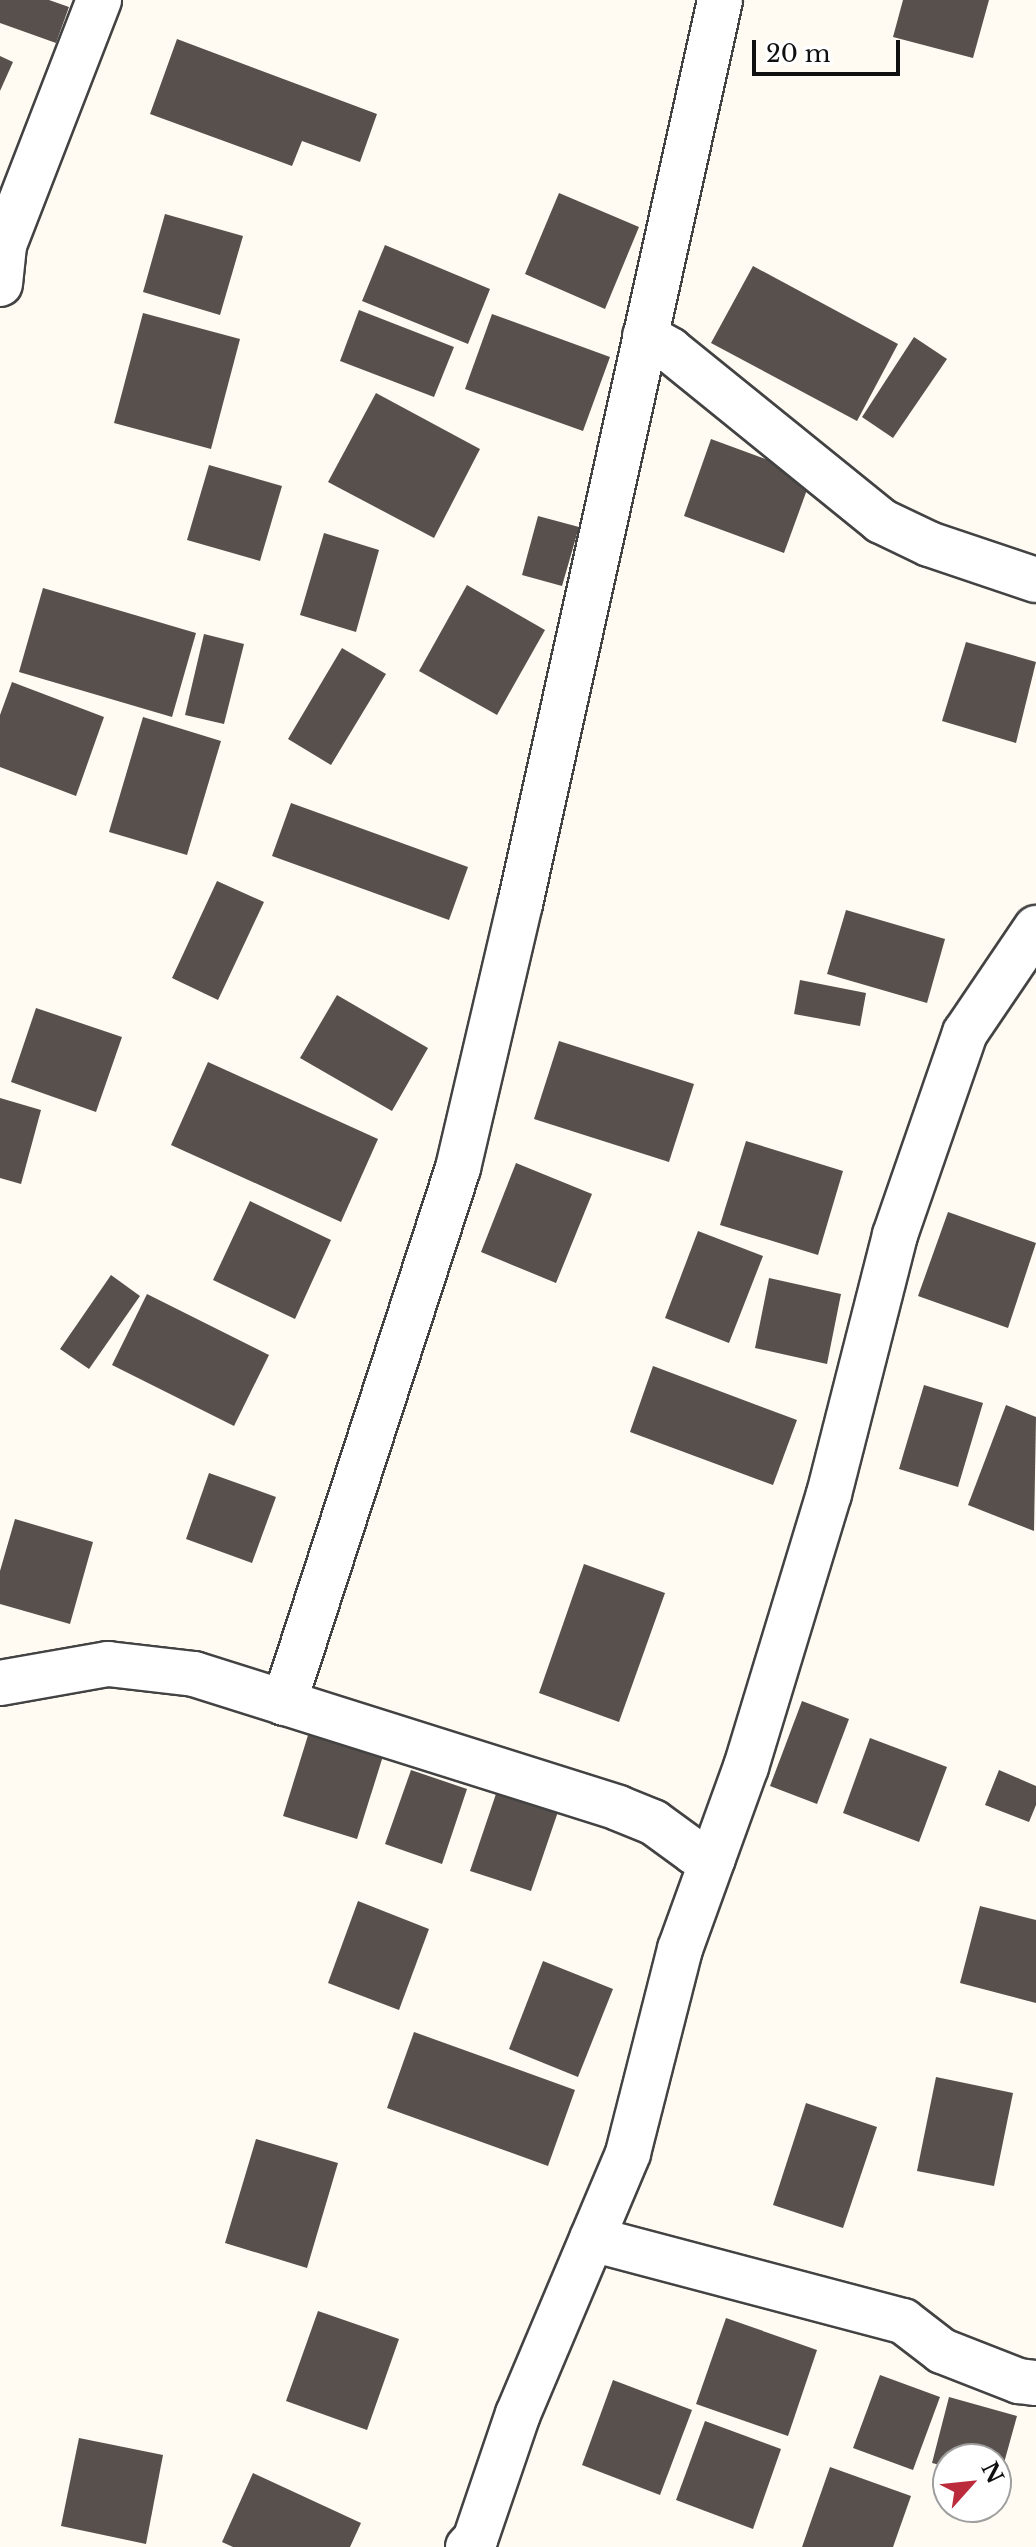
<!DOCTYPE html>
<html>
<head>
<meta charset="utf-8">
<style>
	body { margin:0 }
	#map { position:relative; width:1036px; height:2547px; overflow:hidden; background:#fffbf3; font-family:"Libre Baskerville",serif }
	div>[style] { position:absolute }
	.building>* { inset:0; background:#58504c }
	.roads { filter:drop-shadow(2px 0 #434343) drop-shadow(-2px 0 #434343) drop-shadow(0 2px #434343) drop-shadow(0 -2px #434343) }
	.street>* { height:44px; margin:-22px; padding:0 22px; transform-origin:22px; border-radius:22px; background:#fff }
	span { translate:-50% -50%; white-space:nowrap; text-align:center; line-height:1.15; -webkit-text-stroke:8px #fff; paint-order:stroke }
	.north { position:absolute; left:932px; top:2443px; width:80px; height:80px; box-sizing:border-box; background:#fff; border:2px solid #9f9f9f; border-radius:50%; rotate:63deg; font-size:22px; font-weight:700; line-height:32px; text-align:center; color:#101010 }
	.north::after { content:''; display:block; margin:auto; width:28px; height:36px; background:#bc2b3c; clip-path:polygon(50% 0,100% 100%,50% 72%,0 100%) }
	.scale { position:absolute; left:752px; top:40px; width:148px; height:36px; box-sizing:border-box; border:4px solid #101010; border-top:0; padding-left:10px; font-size:24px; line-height:28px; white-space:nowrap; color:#101010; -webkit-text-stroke:6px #fff; paint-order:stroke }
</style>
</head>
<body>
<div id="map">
	<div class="building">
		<i style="clip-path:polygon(0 0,49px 0,69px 7px,56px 43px,0 23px)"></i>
		<i style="clip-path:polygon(903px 0,989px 0,973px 58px,893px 37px)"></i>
		<i style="clip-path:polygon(177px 39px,377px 114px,360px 162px,302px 141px,292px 166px,150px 114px)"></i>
		<i style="clip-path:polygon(0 56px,13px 62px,0 91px)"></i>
		<i style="clip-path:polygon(559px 193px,639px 227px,605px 309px,525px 274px)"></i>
		<i style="clip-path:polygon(165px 214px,243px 236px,220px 315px,143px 292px)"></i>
		<i style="clip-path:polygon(385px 245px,490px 289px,468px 344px,362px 301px)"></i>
		<i style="clip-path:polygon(753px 266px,898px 344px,857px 421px,711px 343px)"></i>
		<i style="clip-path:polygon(359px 310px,454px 347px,434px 397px,340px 361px)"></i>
		<i style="clip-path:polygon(143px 313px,240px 339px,211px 449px,114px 423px)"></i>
		<i style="clip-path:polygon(492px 314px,610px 357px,583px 431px,465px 389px)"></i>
		<i style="clip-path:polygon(914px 337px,947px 359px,893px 438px,862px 417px)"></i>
		<i style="clip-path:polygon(376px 393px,480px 449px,434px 538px,328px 482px)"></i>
		<i style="clip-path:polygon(711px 439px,812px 476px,784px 553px,684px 516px)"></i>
		<i style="clip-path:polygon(209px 465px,282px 486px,260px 561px,187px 540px)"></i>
		<i style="clip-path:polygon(538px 516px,579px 527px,562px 586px,522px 575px)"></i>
		<i style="clip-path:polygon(324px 533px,379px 550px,356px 632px,300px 615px)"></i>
		<i style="clip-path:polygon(467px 585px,545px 630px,497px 715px,419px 671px)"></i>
		<i style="clip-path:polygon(43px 588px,196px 633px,172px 717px,19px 672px)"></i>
		<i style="clip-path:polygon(204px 634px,244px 644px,224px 724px,185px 715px)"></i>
		<i style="clip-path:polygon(966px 642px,1036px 662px,1016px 743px,942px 721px)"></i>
		<i style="clip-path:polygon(342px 648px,386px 674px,331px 765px,288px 739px)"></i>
		<i style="clip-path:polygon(12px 682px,104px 717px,76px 796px,0 767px,0 715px)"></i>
		<i style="clip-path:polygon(143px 717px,221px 741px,187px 855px,109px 832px)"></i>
		<i style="clip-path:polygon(291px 803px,468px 867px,449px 920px,272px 856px)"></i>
		<i style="clip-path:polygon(217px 881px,264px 902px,218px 1000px,172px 978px)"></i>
		<i style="clip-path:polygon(846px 910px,945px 939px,927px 1003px,827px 974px)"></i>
		<i style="clip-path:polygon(800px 980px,866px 993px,860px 1026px,794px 1014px)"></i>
		<i style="clip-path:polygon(337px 995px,428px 1048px,392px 1111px,300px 1058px)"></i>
		<i style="clip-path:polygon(36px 1008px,122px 1037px,96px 1112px,11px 1082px)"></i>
		<i style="clip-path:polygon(559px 1041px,694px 1084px,669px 1162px,534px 1119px)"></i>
		<i style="clip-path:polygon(208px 1062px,378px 1139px,341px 1222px,171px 1145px)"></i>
		<i style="clip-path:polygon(0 1098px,41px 1110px,21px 1184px,0 1178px)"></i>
		<i style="clip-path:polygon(746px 1141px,843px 1171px,818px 1255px,720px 1225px)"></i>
		<i style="clip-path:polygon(516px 1163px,592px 1194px,556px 1283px,481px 1252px)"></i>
		<i style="clip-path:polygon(250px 1201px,331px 1240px,295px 1319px,213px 1280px)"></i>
		<i style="clip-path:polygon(948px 1212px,1036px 1243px,1008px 1328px,918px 1296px)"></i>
		<i style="clip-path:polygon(698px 1231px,763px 1256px,729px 1343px,665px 1318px)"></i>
		<i style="clip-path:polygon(111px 1275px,140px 1296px,89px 1369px,60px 1349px)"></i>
		<i style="clip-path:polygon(769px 1278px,841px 1294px,827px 1364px,755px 1348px)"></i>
		<i style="clip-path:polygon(147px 1294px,269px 1355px,234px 1426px,112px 1365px)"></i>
		<i style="clip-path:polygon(653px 1366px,797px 1420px,773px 1485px,630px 1432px)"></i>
		<i style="clip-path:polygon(924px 1385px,983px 1403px,958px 1487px,899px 1469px)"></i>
		<i style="clip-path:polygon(1006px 1405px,1036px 1417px,1034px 1531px,968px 1505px)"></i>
		<i style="clip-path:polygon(209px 1473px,276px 1497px,252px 1563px,186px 1539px)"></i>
		<i style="clip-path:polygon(15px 1519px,93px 1542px,70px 1624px,0 1604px,0 1571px)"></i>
		<i style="clip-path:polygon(584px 1564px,665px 1593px,619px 1722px,539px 1693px)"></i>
		<i style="clip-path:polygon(802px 1701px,849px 1719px,817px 1804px,770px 1786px)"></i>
		<i style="clip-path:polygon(309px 1732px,383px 1756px,357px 1839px,283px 1816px)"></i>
		<i style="clip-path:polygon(870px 1738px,947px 1767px,919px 1842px,843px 1813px)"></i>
		<i style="clip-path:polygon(411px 1770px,467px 1789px,442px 1864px,385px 1844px)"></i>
		<i style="clip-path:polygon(999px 1770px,1036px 1786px,1036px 1805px,1029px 1822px,985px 1805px)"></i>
		<i style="clip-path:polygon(502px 1776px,563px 1797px,531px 1891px,470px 1871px)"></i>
		<i style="clip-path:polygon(358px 1901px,429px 1929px,399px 2010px,328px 1983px)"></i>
		<i style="clip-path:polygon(980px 1906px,1036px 1920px,1036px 2003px,960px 1983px)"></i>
		<i style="clip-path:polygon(543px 1961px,613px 1989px,578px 2077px,509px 2049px)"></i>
		<i style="clip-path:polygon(414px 2032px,575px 2090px,548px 2166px,387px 2108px)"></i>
		<i style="clip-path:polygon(936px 2077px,1013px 2093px,994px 2186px,917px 2171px)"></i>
		<i style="clip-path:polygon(806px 2103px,877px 2127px,843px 2228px,773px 2205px)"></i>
		<i style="clip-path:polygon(256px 2139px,338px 2163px,307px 2268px,225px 2243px)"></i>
		<i style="clip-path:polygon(318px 2311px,399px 2339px,367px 2430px,286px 2401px)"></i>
		<i style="clip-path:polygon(726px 2318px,817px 2350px,788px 2436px,696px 2404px)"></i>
		<i style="clip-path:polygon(880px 2375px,940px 2397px,913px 2470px,853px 2448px)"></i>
		<i style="clip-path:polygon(613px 2380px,692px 2410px,660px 2495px,582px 2465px)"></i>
		<i style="clip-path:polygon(949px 2397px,1017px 2416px,999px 2481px,996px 2459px,948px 2459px,948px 2467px,932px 2463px)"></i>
		<i style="clip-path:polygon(705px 2421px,781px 2449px,753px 2529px,676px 2500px)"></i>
		<i style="clip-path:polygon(79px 2438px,163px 2455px,146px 2544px,61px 2526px)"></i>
		<i style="clip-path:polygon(830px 2467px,911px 2496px,893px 2547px,802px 2547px)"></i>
		<i style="clip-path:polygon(253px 2473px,361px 2523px,350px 2547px,233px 2547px,222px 2542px)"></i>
	</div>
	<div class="roads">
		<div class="street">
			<i style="left:0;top:284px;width:39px;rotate:-84deg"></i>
			<i style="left:4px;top:245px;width:263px;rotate:-68.8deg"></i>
			<i style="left:645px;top:336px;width:29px;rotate:29deg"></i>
			<i style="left:670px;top:350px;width:272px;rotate:39deg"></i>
			<i style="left:881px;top:521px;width:53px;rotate:25.6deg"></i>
			<i style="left:929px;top:544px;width:113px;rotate:18.6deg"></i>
			<i style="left:0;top:1683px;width:110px;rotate:-10deg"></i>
			<i style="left:108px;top:1664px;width:87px;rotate:6.6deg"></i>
			<i style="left:194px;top:1674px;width:445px;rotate:17.5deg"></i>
			<i style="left:618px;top:1808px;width:38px;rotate:22deg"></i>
			<i style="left:653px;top:1822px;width:51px;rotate:36.2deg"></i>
			<i style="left:694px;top:1852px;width:20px;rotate:20deg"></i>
			<i style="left:284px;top:1703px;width:563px;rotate:-71.98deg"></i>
			<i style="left:458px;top:1168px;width:271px;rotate:-76.8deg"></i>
			<i style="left:520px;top:904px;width:926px;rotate:-77.52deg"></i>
			<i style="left:592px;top:2239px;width:322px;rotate:14.8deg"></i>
			<i style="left:903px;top:2321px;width:49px;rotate:37.6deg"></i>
			<i style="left:942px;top:2351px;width:83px;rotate:21.3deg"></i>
			<i style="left:1019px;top:2381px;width:17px;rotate:7deg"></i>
			<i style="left:468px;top:2547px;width:10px;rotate:-45deg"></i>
			<i style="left:475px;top:2540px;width:133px;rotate:-71.2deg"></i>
			<i style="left:518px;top:2414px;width:283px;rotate:-67.1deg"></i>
			<i style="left:628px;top:2153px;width:211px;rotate:-75.7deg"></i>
			<i style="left:680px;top:1949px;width:194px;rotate:-70.1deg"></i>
			<i style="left:746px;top:1767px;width:285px;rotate:-73.1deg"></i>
			<i style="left:829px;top:1494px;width:267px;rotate:-75.7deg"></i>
			<i style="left:895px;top:1235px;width:214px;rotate:-70.9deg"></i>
			<i style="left:965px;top:1033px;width:127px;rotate:-55.9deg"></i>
		</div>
	</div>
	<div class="north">N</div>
	<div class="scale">20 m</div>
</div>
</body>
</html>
